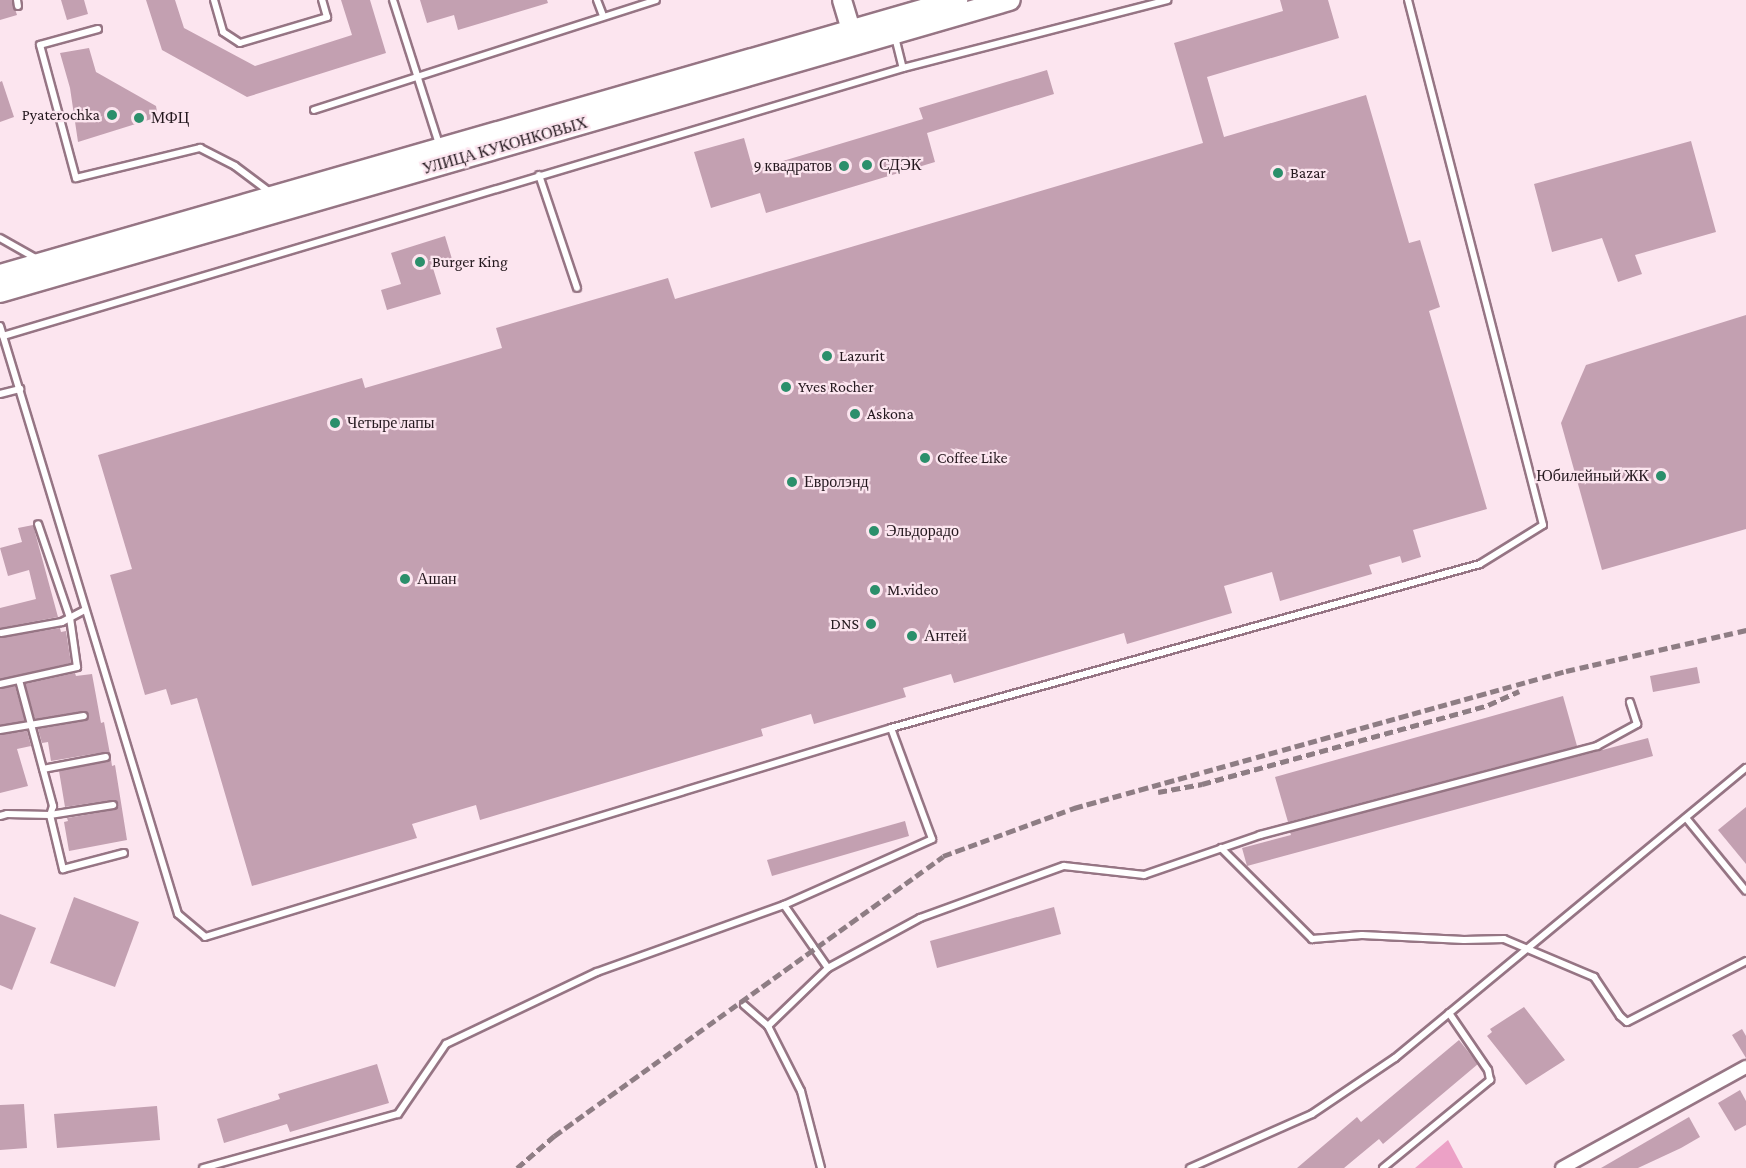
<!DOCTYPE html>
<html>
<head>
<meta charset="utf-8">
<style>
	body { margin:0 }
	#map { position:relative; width:1746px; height:1168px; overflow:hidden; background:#fce5ef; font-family:"Crimson Pro",serif }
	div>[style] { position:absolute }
	.green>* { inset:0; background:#eca1c6 }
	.building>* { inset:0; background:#c3a0b1 }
	.roads { filter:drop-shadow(2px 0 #967584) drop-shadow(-2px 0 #967584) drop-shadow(0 2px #967584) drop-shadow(0 -2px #967584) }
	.lane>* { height:6px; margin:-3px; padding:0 3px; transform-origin:3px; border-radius:3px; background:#fff }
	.street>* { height:12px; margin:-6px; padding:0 6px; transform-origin:6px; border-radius:6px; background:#fff }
	.secondary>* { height:18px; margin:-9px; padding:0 9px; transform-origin:9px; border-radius:9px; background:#fff }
	.primary>* { height:20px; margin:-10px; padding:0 10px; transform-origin:10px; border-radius:10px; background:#fff }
	.rail>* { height:4.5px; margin-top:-2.25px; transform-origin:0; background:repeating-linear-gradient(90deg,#8e7d84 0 9px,transparent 0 13.5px) }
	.dots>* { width:16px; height:16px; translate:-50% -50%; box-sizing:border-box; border:3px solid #fce5ef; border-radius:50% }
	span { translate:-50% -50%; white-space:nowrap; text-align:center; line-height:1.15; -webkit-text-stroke:4.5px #fce5ef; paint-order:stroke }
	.poi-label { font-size:16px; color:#24181e }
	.right { translate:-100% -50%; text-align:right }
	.left { translate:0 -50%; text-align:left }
	.street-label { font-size:16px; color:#24181e }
</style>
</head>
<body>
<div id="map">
	<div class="green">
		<i style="clip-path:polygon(1448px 1140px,1463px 1168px,1415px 1168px)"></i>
	</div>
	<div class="building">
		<i style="clip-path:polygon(0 0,12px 0,17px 15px,0 20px)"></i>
		<i style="clip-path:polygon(61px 0,84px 0,88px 14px,67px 20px)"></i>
		<i style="clip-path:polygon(146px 0,175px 0,184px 28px,255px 66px,352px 35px,341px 0,370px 0,386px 53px,247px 97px,162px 50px)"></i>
		<i style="clip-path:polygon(420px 0,547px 0,548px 3px,458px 30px,454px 15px,427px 23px)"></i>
		<i style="clip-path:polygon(1280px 0,1328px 0,1339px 38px,1207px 77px,1224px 137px,1366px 95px,1409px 243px,1420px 240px,1440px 307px,1429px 311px,1487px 509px,1413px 530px,1421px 557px,1402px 563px,1400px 556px,1369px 565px,1372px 574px,1280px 601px,1272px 572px,1224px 586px,1232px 613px,1127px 644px,1124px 633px,954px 683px,951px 674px,903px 688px,906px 697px,814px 724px,811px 714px,761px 729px,763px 736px,480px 820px,476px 805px,412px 824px,417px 838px,252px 886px,197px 698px,171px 705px,166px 689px,145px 695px,110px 575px,132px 569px,98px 455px,362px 378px,365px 388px,502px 348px,496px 328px,668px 278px,675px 299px,1203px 143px,1174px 43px,1283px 11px)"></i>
		<i style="clip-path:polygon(89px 48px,96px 72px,156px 106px,158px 117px,78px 142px,70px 88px,60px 53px)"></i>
		<i style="clip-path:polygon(1047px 70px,1054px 94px,927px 133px,935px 162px,766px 213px,760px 193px,711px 208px,694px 152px,744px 138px,753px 170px,923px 119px,919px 108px)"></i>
		<i style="clip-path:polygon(2px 81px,14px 117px,0 122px,0 82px)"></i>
		<i style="clip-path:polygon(1691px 141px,1716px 232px,1635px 255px,1642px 274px,1618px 282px,1602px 238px,1552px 252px,1534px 184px)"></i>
		<i style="clip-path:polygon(445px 236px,452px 259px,432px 265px,441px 294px,387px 310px,381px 290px,401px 284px,391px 253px)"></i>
		<i style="clip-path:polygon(1746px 315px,1746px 529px,1602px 570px,1561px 423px,1586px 365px)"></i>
		<i style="clip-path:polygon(33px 525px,58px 617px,0 628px,0 608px,36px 599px,29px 570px,8px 576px,0 548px,22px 542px,18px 528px)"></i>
		<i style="clip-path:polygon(60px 628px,61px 632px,66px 631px,71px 663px,0 679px,0 638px)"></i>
		<i style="clip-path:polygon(1697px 667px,1700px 683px,1653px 692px,1650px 676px)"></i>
		<i style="clip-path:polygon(75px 673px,76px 676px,92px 674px,101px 723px,104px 722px,110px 754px,105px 752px,51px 761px,48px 742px,42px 743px,38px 729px,85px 721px,89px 715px,83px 711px,35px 719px,25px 684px)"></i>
		<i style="clip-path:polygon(15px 686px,25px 721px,0 725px,0 689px)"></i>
		<i style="clip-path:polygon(1563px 696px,1577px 746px,1288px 822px,1275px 777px)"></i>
		<i style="clip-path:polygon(27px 731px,31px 746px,17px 749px,28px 786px,0 793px,0 735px)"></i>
		<i style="clip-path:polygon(1648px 738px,1653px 756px,1247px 866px,1242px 848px,1291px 835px,1290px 832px)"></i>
		<i style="clip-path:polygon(111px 759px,112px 766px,115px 765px,127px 840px,69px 851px,64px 822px,68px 821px,67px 818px,114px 810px,118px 805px,112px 800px,65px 807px,59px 771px,107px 762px)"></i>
		<i style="clip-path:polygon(1746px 807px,1746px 864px,1718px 830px)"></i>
		<i style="clip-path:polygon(905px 821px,909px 836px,772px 876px,767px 860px)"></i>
		<i style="clip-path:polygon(74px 897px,139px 922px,115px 987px,50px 963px)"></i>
		<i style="clip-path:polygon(1054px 907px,1061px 934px,937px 968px,930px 941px)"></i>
		<i style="clip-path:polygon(0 914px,36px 928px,12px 990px,0 985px)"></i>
		<i style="clip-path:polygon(1524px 1007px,1565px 1060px,1526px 1085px,1487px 1036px,1492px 1032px,1490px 1029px)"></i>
		<i style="clip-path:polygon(1742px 1029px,1746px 1036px,1746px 1058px,1732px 1035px)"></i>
		<i style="clip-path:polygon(1459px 1040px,1478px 1064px,1383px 1144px,1379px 1139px,1344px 1168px,1297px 1168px,1357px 1117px,1361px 1122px)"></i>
		<i style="clip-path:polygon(377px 1064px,389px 1103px,290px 1132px,287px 1124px,224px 1143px,217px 1119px,280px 1099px,278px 1094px)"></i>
		<i style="clip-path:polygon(1740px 1090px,1746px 1101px,1746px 1125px,1735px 1131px,1718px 1103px)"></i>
		<i style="clip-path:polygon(24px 1104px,27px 1148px,0 1150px,0 1105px)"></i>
		<i style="clip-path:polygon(157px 1106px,160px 1140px,57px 1148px,54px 1114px)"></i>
		<i style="clip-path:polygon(1689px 1117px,1700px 1137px,1681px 1148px,1638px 1168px,1601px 1168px)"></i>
	</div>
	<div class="roads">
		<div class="lane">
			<i style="left:17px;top:0;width:6px;rotate:81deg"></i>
			<i style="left:214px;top:0;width:33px;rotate:74deg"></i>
			<i style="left:223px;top:32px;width:20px;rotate:33deg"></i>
			<i style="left:240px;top:43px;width:91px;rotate:-16.6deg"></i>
			<i style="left:327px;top:17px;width:18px;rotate:-106deg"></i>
			<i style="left:393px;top:0;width:151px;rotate:72.3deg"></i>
			<i style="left:597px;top:0;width:17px;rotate:69deg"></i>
			<i style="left:98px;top:29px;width:60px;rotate:164.6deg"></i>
			<i style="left:40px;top:45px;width:138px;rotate:74.9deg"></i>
			<i style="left:76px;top:178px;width:128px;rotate:-13.6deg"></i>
			<i style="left:200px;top:148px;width:39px;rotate:27deg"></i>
			<i style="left:235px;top:166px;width:45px;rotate:36.9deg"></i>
			<i style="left:895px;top:37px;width:32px;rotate:76deg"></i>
			<i style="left:903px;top:68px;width:273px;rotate:-14.4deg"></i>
			<i style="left:314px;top:110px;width:359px;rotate:-17.8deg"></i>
			<i style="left:539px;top:175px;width:119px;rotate:71.4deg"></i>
			<i style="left:0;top:238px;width:43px;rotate:29.6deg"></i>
			<i style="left:0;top:326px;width:614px;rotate:73.16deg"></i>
			<i style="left:178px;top:914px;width:35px;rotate:40deg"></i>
			<i style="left:205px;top:937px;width:717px;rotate:-16.94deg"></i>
			<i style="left:3px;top:336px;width:939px;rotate:-16.58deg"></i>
			<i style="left:0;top:394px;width:21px;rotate:-14deg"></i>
			<i style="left:1px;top:633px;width:62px;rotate:-10.2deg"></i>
			<i style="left:62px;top:622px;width:26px;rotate:-28deg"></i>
			<i style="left:19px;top:680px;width:131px;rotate:74.9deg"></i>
			<i style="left:53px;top:806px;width:9px;rotate:108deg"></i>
			<i style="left:50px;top:815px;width:56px;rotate:76.5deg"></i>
			<i style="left:63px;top:869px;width:63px;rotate:-14.7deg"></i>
			<i style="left:0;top:684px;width:79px;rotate:-12.4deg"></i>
			<i style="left:77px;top:667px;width:49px;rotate:-98.1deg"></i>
			<i style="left:70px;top:618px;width:99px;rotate:-108.8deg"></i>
			<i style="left:0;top:730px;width:85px;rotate:-9.5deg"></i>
			<i style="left:43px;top:769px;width:64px;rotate:-10.8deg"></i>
			<i style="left:0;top:816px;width:7px;rotate:-16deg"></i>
			<i style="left:7px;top:814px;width:43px;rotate:1.3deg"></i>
			<i style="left:50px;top:815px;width:64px;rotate:-9deg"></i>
			<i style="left:1686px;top:818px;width:94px;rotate:50.6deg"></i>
			<i style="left:1221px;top:848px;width:129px;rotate:45deg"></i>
			<i style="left:1312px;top:939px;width:50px;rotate:-4.6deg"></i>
			<i style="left:1362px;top:935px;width:102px;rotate:2.8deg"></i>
			<i style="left:1464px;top:940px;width:40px;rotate:-1.4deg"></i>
			<i style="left:1504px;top:939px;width:98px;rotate:22.9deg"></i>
			<i style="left:1594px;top:977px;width:47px;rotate:56.3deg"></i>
			<i style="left:1620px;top:1016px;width:9px;rotate:41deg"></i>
			<i style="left:1627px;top:1022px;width:134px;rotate:-27.1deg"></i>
			<i style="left:784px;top:905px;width:77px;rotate:55.1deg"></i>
			<i style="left:828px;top:968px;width:105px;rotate:-28.5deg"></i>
			<i style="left:920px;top:918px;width:153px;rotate:-19.9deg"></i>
			<i style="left:1064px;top:866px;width:81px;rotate:6.4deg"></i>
			<i style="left:1144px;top:875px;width:123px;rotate:-19deg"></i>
			<i style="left:1260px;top:835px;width:349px;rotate:-14.8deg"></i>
			<i style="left:1597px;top:746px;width:46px;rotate:-28.8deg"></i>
			<i style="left:1637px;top:724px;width:23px;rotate:-108deg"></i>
			<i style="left:744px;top:1005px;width:32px;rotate:41deg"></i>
			<i style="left:768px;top:1026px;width:73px;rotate:63.1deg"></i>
			<i style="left:801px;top:1091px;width:80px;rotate:75.4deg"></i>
			<i style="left:768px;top:1026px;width:83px;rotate:-44deg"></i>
			<i style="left:203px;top:1168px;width:202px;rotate:-15.5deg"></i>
			<i style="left:398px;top:1114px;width:85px;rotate:-55.6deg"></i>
			<i style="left:446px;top:1044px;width:167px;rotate:-25.5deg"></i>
			<i style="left:597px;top:972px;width:199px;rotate:-19.7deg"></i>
			<i style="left:784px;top:905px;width:162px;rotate:-24deg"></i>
			<i style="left:932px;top:839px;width:118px;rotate:-110.3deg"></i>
			<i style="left:891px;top:728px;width:611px;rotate:-15.56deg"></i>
			<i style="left:1480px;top:564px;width:74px;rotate:-31.8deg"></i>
			<i style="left:1543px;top:525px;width:542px;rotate:-104.42deg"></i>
			<i style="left:1190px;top:1168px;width:133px;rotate:-23.9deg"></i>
			<i style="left:1312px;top:1114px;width:100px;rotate:-34deg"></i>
			<i style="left:1395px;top:1058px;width:455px;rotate:-39.6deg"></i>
			<i style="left:1383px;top:1168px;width:139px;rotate:-39.4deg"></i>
			<i style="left:1490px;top:1080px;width:10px;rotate:-101deg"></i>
			<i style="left:1488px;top:1070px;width:69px;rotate:-124.4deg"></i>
		</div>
		<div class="street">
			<i style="left:1562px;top:1168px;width:210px;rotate:-28.8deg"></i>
		</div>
		<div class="secondary">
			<i style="left:842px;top:0;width:45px;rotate:73.2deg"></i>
		</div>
		<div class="primary">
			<i style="left:0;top:275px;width:996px;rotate:-16.03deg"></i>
			<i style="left:0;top:292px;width:1051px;rotate:-16.13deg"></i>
		</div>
	</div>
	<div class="rail">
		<i style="left:1158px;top:792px;width:45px;rotate:-10.3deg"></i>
		<i style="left:1202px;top:784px;width:297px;rotate:-15.4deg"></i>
		<i style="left:1488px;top:705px;width:34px;rotate:-24deg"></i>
		<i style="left:517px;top:1168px;width:49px;rotate:-40.9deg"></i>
		<i style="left:554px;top:1136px;width:479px;rotate:-35.7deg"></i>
		<i style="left:943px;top:856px;width:140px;rotate:-20.1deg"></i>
		<i style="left:1074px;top:808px;width:511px;rotate:-15.56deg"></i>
		<i style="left:1566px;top:671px;width:185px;rotate:-12.8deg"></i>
	</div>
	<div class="dots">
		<i style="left:112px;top:115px;background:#2b8f6b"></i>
		<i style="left:139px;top:118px;background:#2b8f6b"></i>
		<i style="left:867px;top:165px;background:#2b8f6b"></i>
		<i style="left:844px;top:166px;background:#2b8f6b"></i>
		<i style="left:1278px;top:173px;background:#2b8f6b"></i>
		<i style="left:420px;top:262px;background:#2b8f6b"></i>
		<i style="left:827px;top:356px;background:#2b8f6b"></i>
		<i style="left:786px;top:387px;background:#2b8f6b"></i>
		<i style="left:855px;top:414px;background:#2b8f6b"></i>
		<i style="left:335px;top:423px;background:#2b8f6b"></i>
		<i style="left:925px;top:458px;background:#2b8f6b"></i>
		<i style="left:1661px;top:476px;background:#2b8f6b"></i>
		<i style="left:792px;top:482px;background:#2b8f6b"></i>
		<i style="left:874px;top:531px;background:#2b8f6b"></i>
		<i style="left:405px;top:579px;background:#2b8f6b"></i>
		<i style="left:875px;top:590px;background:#2b8f6b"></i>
		<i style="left:871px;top:624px;background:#2b8f6b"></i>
		<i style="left:912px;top:636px;background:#2b8f6b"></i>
	</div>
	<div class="poi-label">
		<span class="right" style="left:100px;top:115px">Pyaterochka</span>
		<span class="left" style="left:151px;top:118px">МФЦ</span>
		<span class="left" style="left:879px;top:165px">СДЭК</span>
		<span class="right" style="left:832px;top:166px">9 квадратов</span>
		<span class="left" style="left:1290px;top:173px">Bazar</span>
		<span class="left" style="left:432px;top:262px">Burger King</span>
		<span class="left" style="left:839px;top:356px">Lazurit</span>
		<span class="left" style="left:798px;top:387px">Yves Rocher</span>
		<span class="left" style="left:867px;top:414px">Askona</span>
		<span class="left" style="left:347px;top:423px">Четыре лапы</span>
		<span class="left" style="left:937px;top:458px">Coffee Like</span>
		<span class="right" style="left:1649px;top:476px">Юбилейный ЖК</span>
		<span class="left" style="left:804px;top:482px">Евролэнд</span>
		<span class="left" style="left:886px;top:531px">Эльдорадо</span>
		<span class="left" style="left:417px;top:579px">Ашан</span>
		<span class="left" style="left:887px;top:590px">M.video</span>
		<span class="right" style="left:859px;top:624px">DNS</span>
		<span class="left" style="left:924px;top:636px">Антей</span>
	</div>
	<div class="street-label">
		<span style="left:505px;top:146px;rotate:-16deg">УЛИЦА КУКОНКОВЫХ</span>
	</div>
</div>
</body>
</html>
